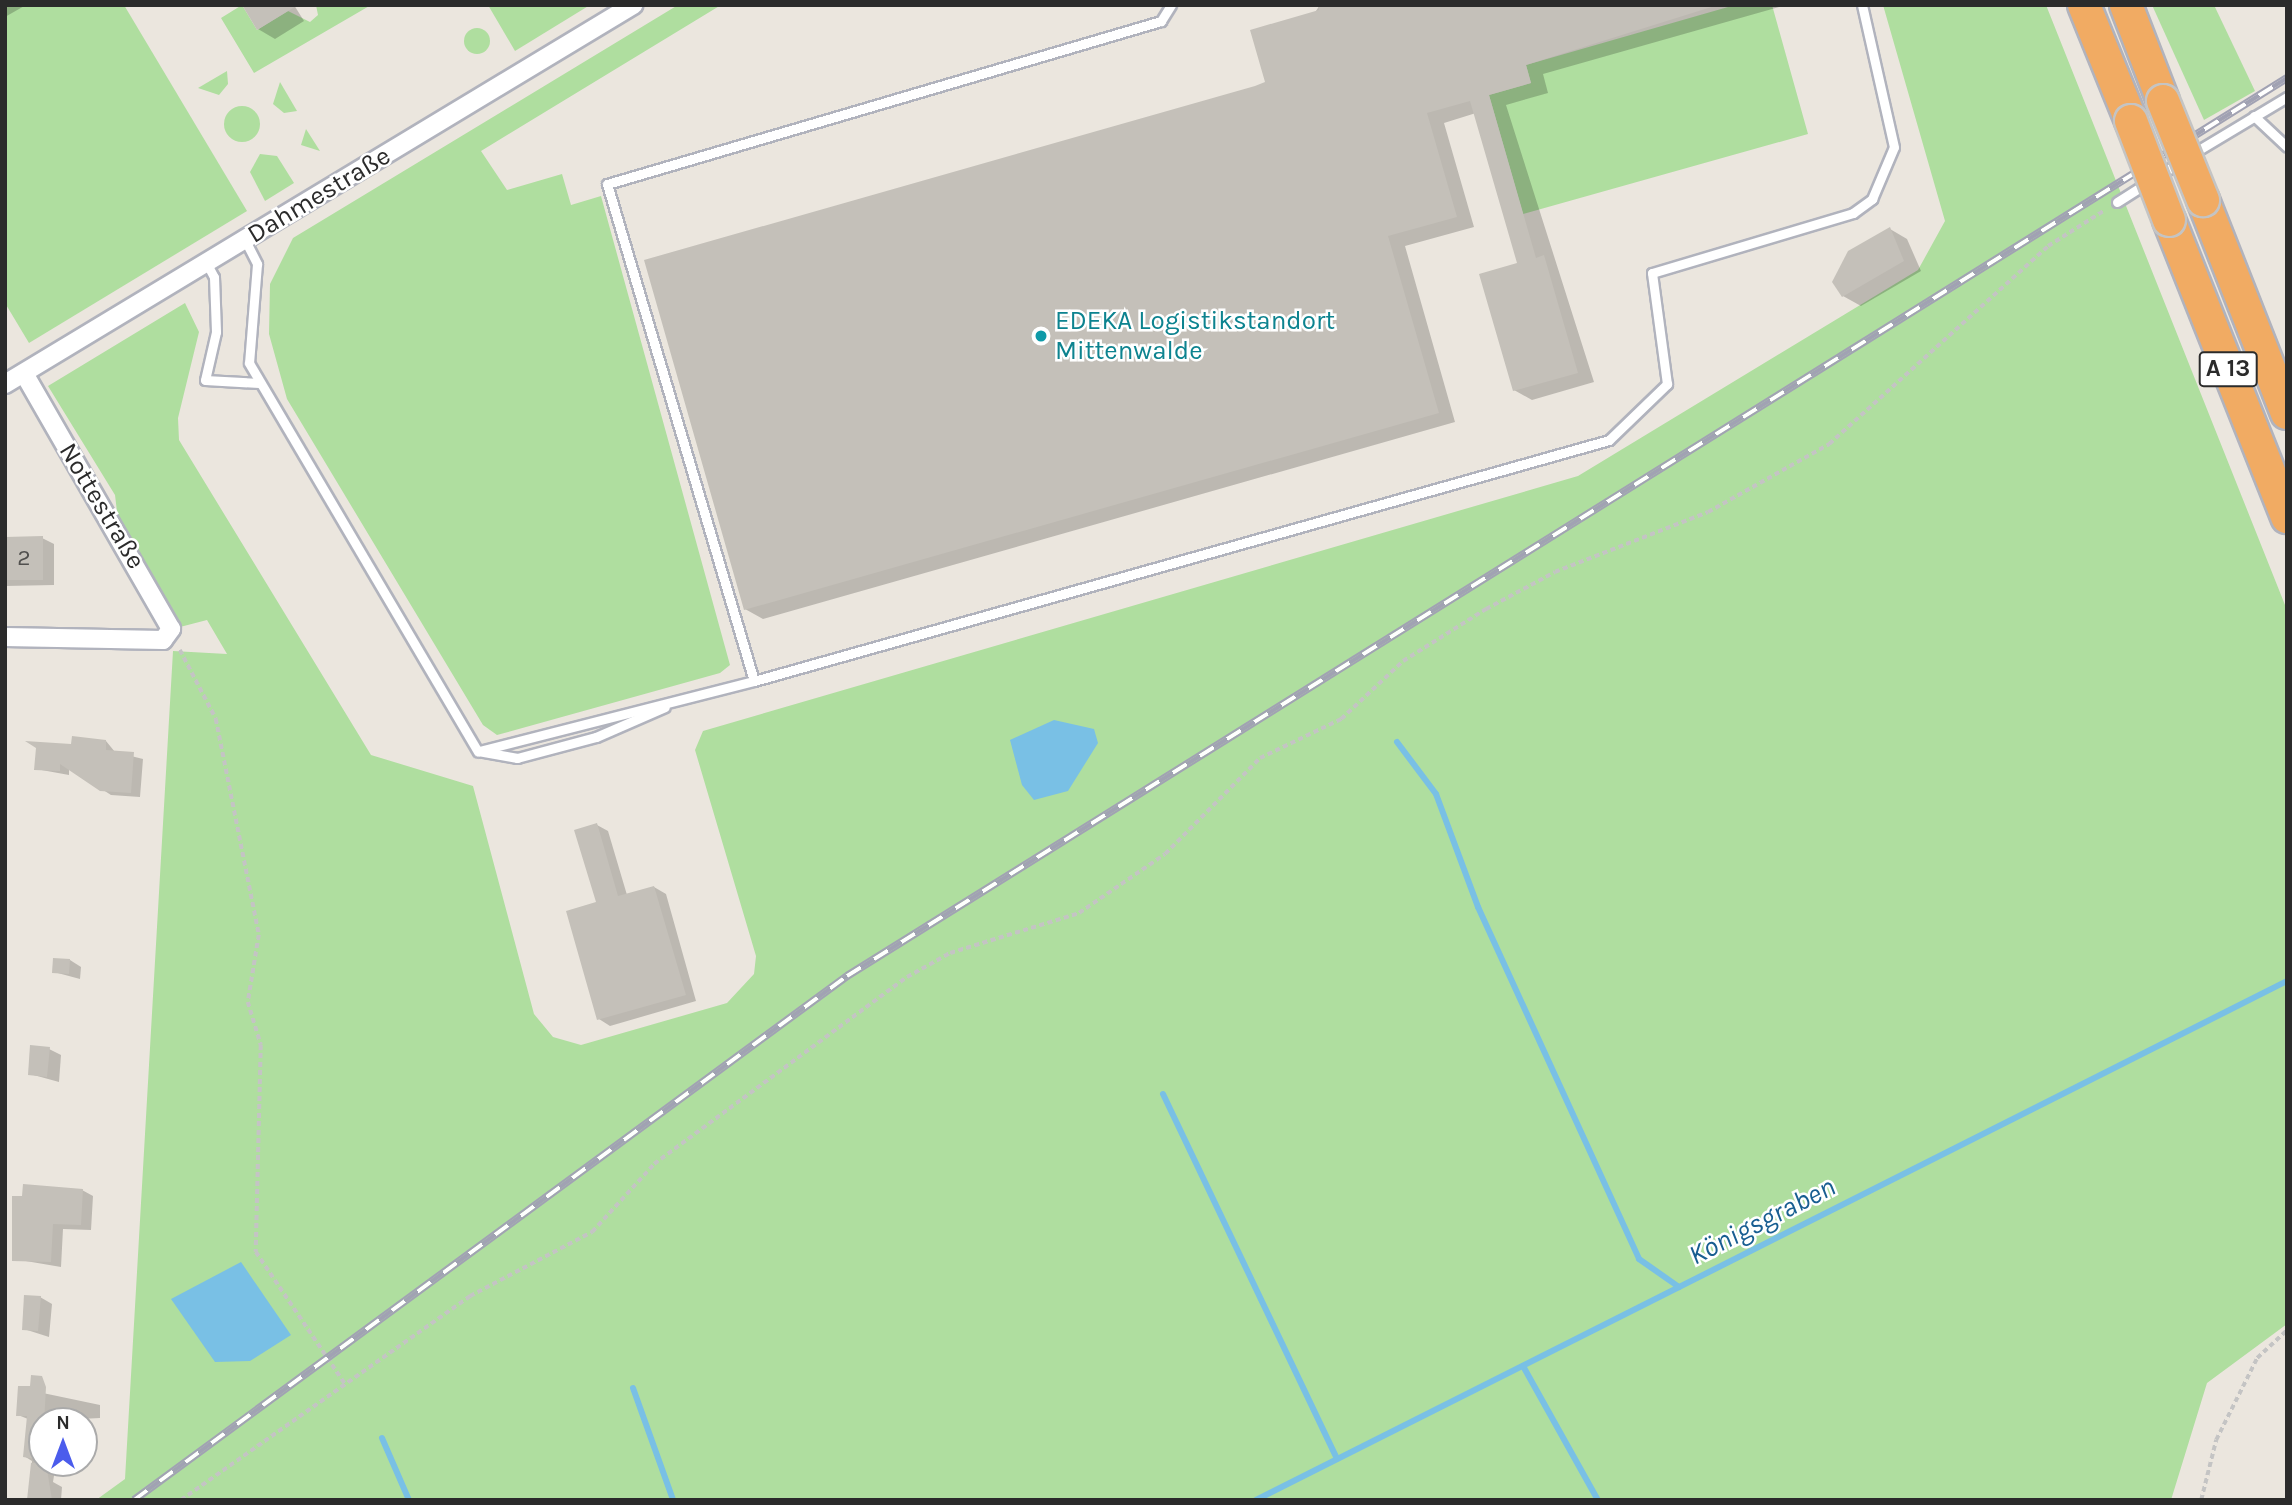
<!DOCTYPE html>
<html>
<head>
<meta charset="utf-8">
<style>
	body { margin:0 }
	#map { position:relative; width:2292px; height:1505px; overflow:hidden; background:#ebe6de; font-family:Karla,sans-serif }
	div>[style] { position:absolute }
	.green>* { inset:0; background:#afde9f }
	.round { border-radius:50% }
	.water>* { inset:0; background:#79c0e5 }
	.shadow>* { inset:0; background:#0003 }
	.stream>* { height:6px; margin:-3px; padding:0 3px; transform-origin:3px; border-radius:3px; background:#79c0e5 }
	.building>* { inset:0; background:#c4c0b9 }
	.path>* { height:3.5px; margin-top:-1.75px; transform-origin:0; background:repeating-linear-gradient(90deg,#c4c4c4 0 5px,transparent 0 8.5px) }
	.roads { filter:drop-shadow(2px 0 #b1b3bd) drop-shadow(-2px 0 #b1b3bd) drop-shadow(0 2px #b1b3bd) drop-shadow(0 -2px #b1b3bd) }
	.lane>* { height:9px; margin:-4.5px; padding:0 4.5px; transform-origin:4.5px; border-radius:4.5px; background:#fff }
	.street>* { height:18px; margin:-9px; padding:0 9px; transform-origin:9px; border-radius:9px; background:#fff }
	.highway>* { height:32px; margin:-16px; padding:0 16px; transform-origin:16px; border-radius:16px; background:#f1ab63 }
	.rail>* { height:8px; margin-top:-4px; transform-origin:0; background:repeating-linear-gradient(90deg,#fff 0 16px,#a1a2b3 0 32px); box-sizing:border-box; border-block:2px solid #a1a2b3 }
	.bridges { filter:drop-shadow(2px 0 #c4c4c4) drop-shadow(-2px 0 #c4c4c4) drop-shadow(0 2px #c4c4c4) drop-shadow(0 -2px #c4c4c4) }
	.highway-bridge>* { height:32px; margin:-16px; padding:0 16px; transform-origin:16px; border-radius:16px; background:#f1ab63 }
	.dots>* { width:19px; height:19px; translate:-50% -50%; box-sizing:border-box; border:4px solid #fff; border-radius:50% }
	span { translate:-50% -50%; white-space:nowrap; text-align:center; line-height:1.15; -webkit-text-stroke:5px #fff; paint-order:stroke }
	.number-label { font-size:23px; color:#51504e }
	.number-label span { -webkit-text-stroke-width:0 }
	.shield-label span { padding:2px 5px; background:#fff; border:2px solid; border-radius:5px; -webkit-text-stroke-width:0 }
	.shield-label { font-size:24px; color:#2b2b2b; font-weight:700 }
	.street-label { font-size:26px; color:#2b2b2b }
	.culture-label { font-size:26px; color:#0d838f }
	.left { translate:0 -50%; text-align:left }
	.water-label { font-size:28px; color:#185e91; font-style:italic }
	.frame { position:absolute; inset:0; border:7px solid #2b2b2b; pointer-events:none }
	.north { position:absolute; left:28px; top:1407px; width:70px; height:70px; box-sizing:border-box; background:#fff; border:2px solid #aaa; border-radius:50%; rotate:0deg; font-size:19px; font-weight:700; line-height:28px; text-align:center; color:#2b2b2b }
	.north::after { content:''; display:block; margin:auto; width:24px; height:32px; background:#4b5cec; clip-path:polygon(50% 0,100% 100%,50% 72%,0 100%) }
</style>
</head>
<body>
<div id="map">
	<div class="green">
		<i style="clip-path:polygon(5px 5px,124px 5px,247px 211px,29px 343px,5px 303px)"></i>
		<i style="clip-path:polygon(242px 5px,257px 30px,288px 11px,310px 22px,318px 15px,316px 5px,371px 5px,254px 73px,221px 18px)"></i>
		<i style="clip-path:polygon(488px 5px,590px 5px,515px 51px)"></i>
		<i style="clip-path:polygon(678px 5px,721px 5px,481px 151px,507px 190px,562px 174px,571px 205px,601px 196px,730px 665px,720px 673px,497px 735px,483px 725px,287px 399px,269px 334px,270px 284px,293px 238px)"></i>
		<i style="clip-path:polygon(1735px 5px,1772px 5px,1808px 134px,1523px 214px,1489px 95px,1531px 83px,1526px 65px)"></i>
		<i style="clip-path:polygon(1883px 5px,2046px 5px,2287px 610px,2287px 1324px,2207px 1383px,2171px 1500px,96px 1500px,125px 1479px,173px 651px,227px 654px,207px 620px,180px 627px,118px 520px,115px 495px,48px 386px,185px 303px,199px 332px,178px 418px,179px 440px,371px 755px,473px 786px,534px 1014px,553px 1037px,581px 1045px,727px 1003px,754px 974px,756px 956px,695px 750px,703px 731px,1578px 476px,1918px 270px,1945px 221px)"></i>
		<i style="clip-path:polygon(2152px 5px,2214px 5px,2255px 91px,2204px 120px)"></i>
		<i class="round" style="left:464px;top:28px;width:26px;height:26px"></i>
		<i style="clip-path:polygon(227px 71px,228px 84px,219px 95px,198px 88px)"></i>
		<i style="clip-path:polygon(280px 82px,297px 111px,284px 113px,273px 104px)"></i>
		<i class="round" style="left:224px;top:106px;width:36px;height:36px"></i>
		<i style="clip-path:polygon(306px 129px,320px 151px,301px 145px)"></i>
		<i style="clip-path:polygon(260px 154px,277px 156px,294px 183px,265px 201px,250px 172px)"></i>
	</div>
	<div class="water">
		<i style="clip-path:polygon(1054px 720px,1094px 729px,1098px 743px,1068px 791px,1034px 800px,1022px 785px,1010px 740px)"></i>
		<i style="clip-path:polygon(241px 1262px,291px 1335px,250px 1361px,215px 1362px,171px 1299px)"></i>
	</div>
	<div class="shadow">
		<i style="clip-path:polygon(5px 5px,26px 5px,5px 17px)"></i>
		<i style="clip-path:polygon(294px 5px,304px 21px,275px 39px,258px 29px)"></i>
		<i style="clip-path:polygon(1320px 5px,1786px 5px,1543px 74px,1548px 93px,1506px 105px,1594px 382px,1532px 400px,1514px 390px,1519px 264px,1476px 113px,1444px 123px,1474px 227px,1405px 246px,1455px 422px,763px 619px,745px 609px,1267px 83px)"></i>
		<i style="clip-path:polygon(1890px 229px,1907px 239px,1921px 271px,1861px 306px,1843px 296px)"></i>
		<i style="clip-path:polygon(5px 538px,42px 538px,54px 544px,54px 585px,5px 586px)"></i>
		<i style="clip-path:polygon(106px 741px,115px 752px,143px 759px,140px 797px,111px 795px,69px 768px,69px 775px,36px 769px,73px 746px)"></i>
		<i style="clip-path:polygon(597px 825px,608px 831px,627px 895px,654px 887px,666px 894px,696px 1001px,610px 1026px,599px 1019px)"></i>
		<i style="clip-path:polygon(70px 960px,81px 967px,80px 979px,54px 972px)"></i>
		<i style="clip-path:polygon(49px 1049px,61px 1055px,59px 1082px,30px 1074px)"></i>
		<i style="clip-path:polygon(82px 1190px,93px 1196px,91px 1230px,63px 1229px,61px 1267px,14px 1259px)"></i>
		<i style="clip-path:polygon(40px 1297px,52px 1304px,49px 1337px,24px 1329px)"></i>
		<i style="clip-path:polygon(19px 1388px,100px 1405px,100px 1418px,42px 1421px,42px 1463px,56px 1463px,53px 1482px,62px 1487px,61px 1500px,29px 1500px,32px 1461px,24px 1456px,28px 1419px,18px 1415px)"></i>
	</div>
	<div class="stream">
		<i style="left:1397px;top:742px;width:65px;rotate:53.1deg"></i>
		<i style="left:1436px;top:794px;width:121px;rotate:69.6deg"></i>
		<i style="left:1478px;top:907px;width:387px;rotate:65.4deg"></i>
		<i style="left:1639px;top:1259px;width:49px;rotate:35deg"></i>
		<i style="left:1163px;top:1094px;width:404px;rotate:64.5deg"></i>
		<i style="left:1523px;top:1366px;width:154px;rotate:60.8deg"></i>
		<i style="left:633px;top:1388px;width:119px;rotate:70.3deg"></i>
		<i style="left:382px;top:1438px;width:68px;rotate:66.5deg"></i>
		<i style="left:1256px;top:1500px;width:1154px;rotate:-26.72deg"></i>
	</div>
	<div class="building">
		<i style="clip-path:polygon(242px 5px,298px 5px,257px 30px)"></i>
		<i style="clip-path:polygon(1318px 5px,1718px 5px,1526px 65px,1531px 83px,1489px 95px,1536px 258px,1544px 255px,1578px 373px,1513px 391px,1479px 274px,1517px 263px,1470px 101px,1427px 113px,1457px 217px,1388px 236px,1439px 413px,744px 610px,644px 260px,1255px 86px,1265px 82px,1250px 30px,1319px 10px)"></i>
		<i style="clip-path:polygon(1890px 227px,1904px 261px,1842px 297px,1832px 282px,1848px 251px)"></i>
		<i style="clip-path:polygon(43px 536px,43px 580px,5px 580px,5px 537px)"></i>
		<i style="clip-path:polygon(72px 736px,106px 740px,106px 750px,134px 752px,131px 793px,100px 791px,60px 764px,60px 771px,34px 770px,36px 748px,25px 741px,71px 744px)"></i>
		<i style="clip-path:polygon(597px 823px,618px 896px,654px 886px,686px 995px,597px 1020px,566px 911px,596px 902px,574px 830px)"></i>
		<i style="clip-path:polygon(53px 958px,70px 959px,69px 974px,52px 973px)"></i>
		<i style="clip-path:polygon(30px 1045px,50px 1047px,47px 1077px,28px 1075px)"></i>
		<i style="clip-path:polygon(23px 1184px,83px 1189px,81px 1225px,53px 1224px,51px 1262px,12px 1261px,12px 1196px,22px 1196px)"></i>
		<i style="clip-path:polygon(24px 1295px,41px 1296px,38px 1331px,22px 1330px)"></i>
		<i style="clip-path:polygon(31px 1375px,42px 1376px,46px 1387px,42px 1460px,23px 1457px,27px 1416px,16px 1416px,18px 1386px,30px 1386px)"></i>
		<i style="clip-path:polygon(31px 1463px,46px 1463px,52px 1500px,27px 1500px)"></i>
	</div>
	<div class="path">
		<i style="left:180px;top:650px;width:78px;rotate:62.4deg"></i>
		<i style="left:216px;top:719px;width:220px;rotate:78.7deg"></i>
		<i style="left:259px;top:935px;width:68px;rotate:99.3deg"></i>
		<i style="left:248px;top:1002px;width:45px;rotate:73.2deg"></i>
		<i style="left:261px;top:1045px;width:207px;rotate:91.4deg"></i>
		<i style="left:256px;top:1252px;width:159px;rotate:56deg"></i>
		<i style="left:181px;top:1500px;width:354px;rotate:-35.2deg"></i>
		<i style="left:470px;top:1296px;width:138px;rotate:-27.7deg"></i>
		<i style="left:592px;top:1232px;width:92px;rotate:-47.6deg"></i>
		<i style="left:654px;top:1164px;width:315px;rotate:-36.5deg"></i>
		<i style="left:907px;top:977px;width:49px;rotate:-29.2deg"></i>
		<i style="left:950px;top:953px;width:135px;rotate:-17.2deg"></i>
		<i style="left:1079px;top:913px;width:104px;rotate:-34.5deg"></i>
		<i style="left:1165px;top:854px;width:135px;rotate:-45.3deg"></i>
		<i style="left:1260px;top:758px;width:90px;rotate:-25.7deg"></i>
		<i style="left:1341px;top:719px;width:85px;rotate:-43.1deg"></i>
		<i style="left:1403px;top:661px;width:98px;rotate:-32.1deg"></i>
		<i style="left:1486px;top:609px;width:78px;rotate:-28.2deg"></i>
		<i style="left:1555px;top:572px;width:164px;rotate:-21.4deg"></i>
		<i style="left:1708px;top:512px;width:139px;rotate:-29.3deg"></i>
		<i style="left:1829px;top:444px;width:295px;rotate:-42.1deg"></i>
		<i style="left:2048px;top:246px;width:67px;rotate:-32.3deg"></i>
		<i style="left:2201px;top:1500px;width:62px;rotate:-76deg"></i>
		<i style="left:2216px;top:1440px;width:92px;rotate:-63.4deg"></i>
		<i style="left:2257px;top:1358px;width:41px;rotate:-43deg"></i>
	</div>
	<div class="roads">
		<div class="lane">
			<i style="left:1171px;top:5px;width:19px;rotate:122deg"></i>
			<i style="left:1161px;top:21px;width:577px;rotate:163.6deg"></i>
			<i style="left:607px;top:184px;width:518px;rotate:73.52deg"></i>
			<i style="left:754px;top:681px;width:888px;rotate:-15.74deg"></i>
			<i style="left:1609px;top:440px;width:81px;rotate:-44deg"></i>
			<i style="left:1667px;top:384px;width:112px;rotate:-97.7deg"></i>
			<i style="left:1652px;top:273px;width:210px;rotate:-16.6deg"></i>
			<i style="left:1853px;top:213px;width:24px;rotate:-36deg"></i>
			<i style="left:1872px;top:199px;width:56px;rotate:-67.1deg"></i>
			<i style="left:1894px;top:147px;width:146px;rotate:-102.7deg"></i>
			<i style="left:2254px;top:116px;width:45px;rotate:43.2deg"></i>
			<i style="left:2192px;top:154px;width:111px;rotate:-31deg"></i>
			<i style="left:2117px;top:202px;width:75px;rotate:-32.4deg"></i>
			<i style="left:245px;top:240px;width:27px;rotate:63deg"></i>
			<i style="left:257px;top:264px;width:99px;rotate:94.6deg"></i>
			<i style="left:249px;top:363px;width:451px;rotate:59.5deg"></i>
			<i style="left:478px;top:751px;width:40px;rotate:10deg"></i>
			<i style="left:517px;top:758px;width:82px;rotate:-14.9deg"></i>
			<i style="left:596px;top:737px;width:75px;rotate:-23.5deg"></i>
			<i style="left:207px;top:264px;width:15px;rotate:62deg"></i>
			<i style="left:214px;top:277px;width:55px;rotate:87.9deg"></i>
			<i style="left:216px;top:332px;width:49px;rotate:102.9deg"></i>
			<i style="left:205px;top:380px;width:54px;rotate:3.2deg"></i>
			<i style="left:479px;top:751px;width:284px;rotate:-14.3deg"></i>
		</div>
		<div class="street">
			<i style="left:5px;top:384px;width:734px;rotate:-31.11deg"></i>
			<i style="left:5px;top:637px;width:158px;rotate:1.1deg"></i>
			<i style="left:163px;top:640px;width:14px;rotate:-54deg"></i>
			<i style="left:171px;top:629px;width:295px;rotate:-119.9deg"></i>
		</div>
		<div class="highway">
			<i style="left:2084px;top:5px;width:125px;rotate:67.9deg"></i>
			<i style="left:2126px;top:5px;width:103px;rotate:68.9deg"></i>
			<i style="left:2203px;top:200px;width:229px;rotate:68.5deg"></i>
			<i style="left:2169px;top:220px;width:320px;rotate:68.3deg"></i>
		</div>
	</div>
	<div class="rail">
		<i style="left:134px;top:1500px;width:885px;rotate:-36.31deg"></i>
		<i style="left:847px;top:976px;width:1697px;rotate:-31.95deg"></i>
	</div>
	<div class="bridges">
		<div class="highway-bridge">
			<i style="left:2163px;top:101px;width:107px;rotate:68deg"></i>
			<i style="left:2131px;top:121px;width:106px;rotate:69deg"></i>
		</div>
	</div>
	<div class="dots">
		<i style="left:1041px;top:336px;background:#0f9aa8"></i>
	</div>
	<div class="number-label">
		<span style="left:24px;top:558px">2</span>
	</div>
	<div class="shield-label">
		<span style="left:2228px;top:369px">A 13</span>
	</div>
	<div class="street-label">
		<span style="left:319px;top:195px;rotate:-31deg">Dahmestraße</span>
		<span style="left:102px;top:506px;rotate:59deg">Nottestraße</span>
	</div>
	<div class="culture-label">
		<span class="left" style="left:1055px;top:336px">EDEKA Logistikstandort<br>Mittenwalde</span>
	</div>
	<div class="water-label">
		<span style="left:1762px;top:1221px;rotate:-27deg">Königsgraben</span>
	</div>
	<div class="frame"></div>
	<div class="north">N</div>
</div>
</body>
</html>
